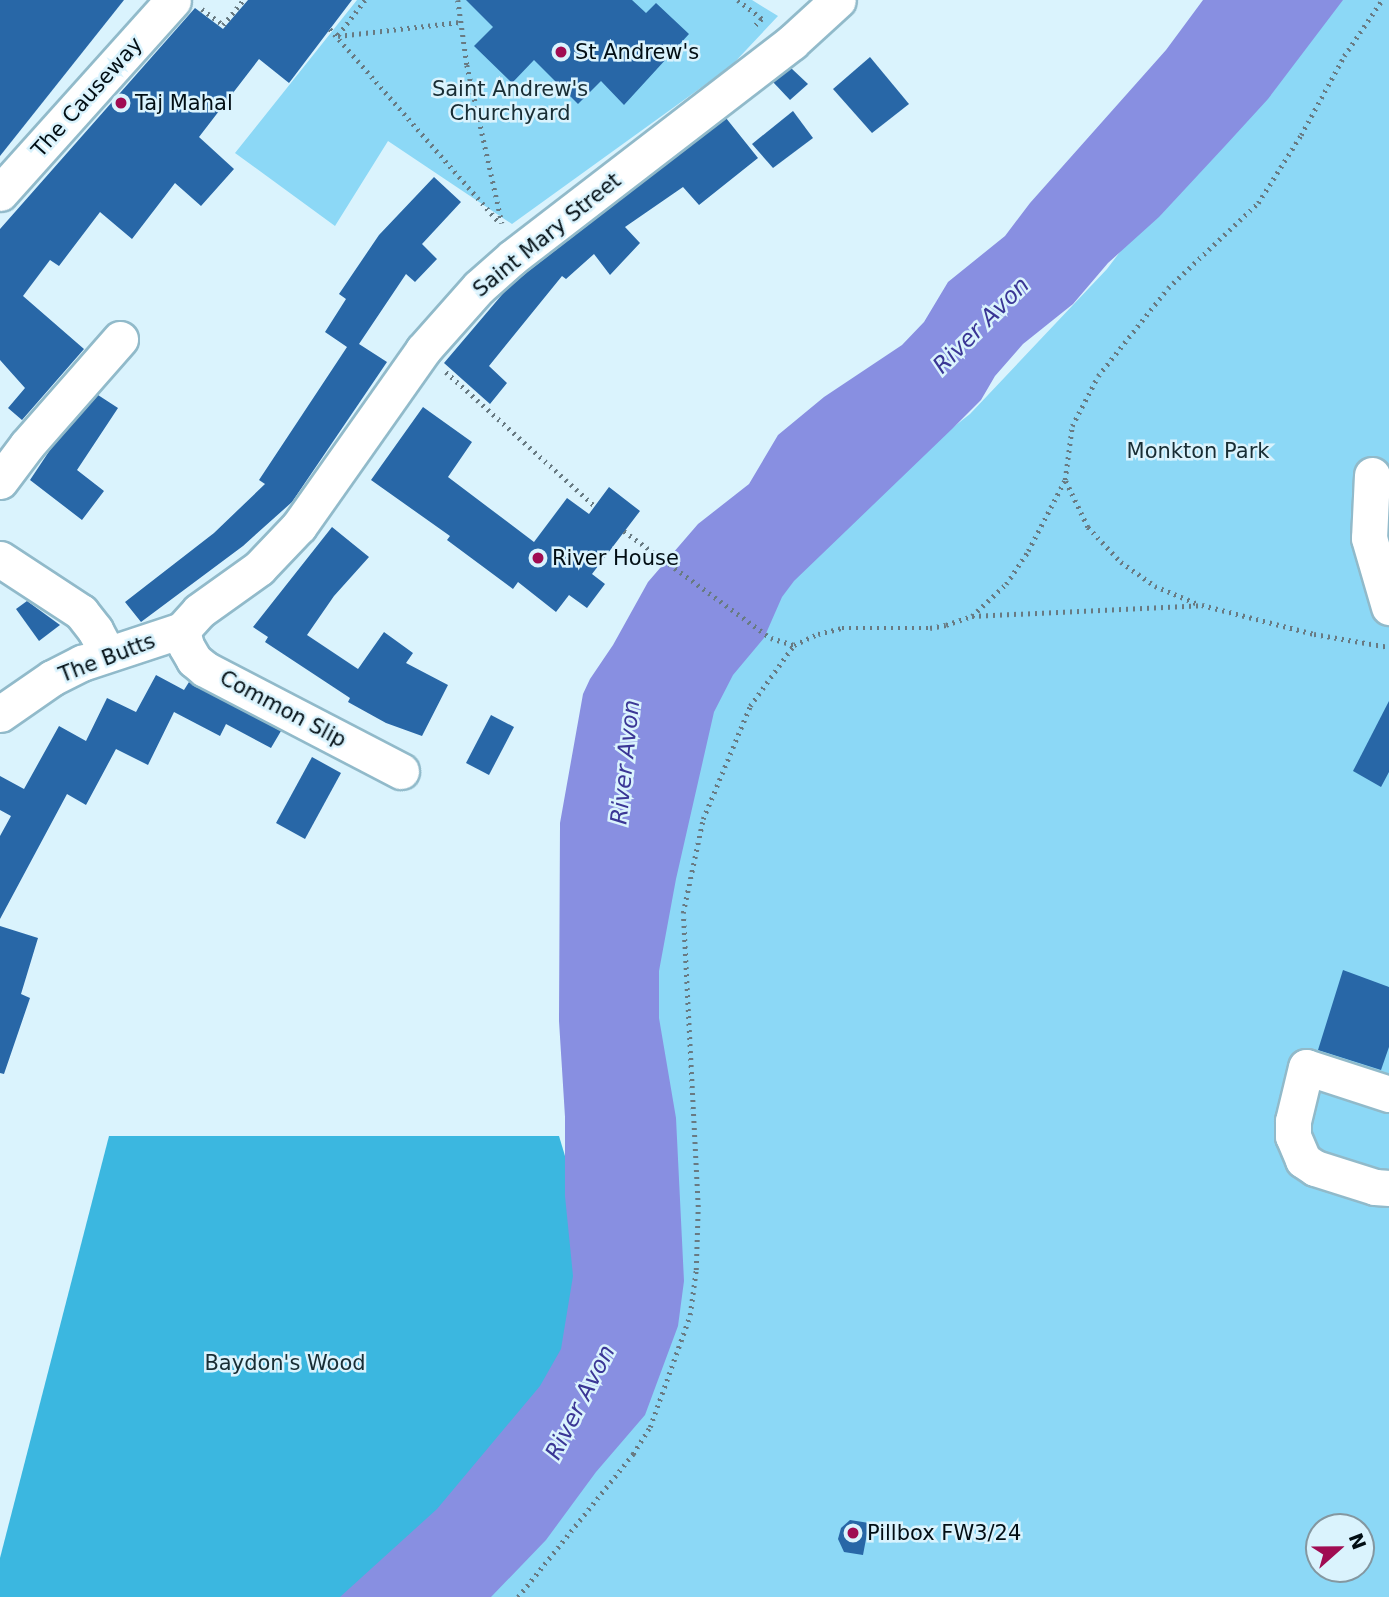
<!DOCTYPE html>
<html>
<head>
<meta charset="utf-8">
<style>
	body { margin:0 }
	#map { position:relative; width:1389px; height:1597px; overflow:hidden; background:#daf3fd; font-family:"DejaVu Sans",sans-serif }
	div>[style] { position:absolute }
	.green>* { inset:0; background:#8cd8f6 }
	.forest>* { inset:0; background:#3bb7e0 }
	.water>* { inset:0; background:#888fe1 }
	.building>* { inset:0; background:#2867a7 }
	.path>* { height:4.5px; margin-top:-2.25px; transform-origin:0; background:repeating-linear-gradient(90deg,#687a82 0 2px,transparent 0 7px) }
	.roads { filter:drop-shadow(2px 0 #91baca) drop-shadow(-2px 0 #91baca) drop-shadow(0 2px #91baca) drop-shadow(0 -2px #91baca) }
	.minor>* { height:35px; margin:-17.5px; padding:0 17.5px; transform-origin:17.5px; border-radius:17.5px; background:#fff }
	.dots>* { width:19px; height:19px; translate:-50% -50%; box-sizing:border-box; border:4px solid #daf3fd; border-radius:50% }
	span { translate:-50% -50%; white-space:nowrap; text-align:center; line-height:1.15; -webkit-text-stroke:5px #daf3fd; paint-order:stroke }
	.poi-label { font-size:21px; color:#020e14 }
	.left { translate:0 -50%; text-align:left }
	.park-label { font-size:21px; color:#182d34 }
	.street-label { font-size:21px; color:#020e14 }
	.water-label { font-size:23px; color:#3a3695; font-style:italic }
	.north { position:absolute; left:1305px; top:1513px; width:70px; height:70px; box-sizing:border-box; background:#daf3fd; border:2px solid #8497a0; border-radius:50%; rotate:69deg; font-size:19px; font-weight:700; line-height:28px; text-align:center; color:#020e14 }
	.north::after { content:''; display:block; margin:auto; width:24px; height:32px; background:#a00c52; clip-path:polygon(50% 0,100% 100%,50% 72%,0 100%) }
</style>
</head>
<body>
<div id="map">
	<div class="green">
		<i style="clip-path:polygon(357px 0,752px 0,778px 16px,731px 66px,512px 224px,388px 141px,335px 226px,235px 153px)"></i>
		<i style="clip-path:polygon(evenodd,1311px 0,1389px 0,1389px 1597px,475px 1597px,645px 962px,689px 749px,773px 590px,886px 480px,970px 414px,1107px 269px,1311px 0,1319px 1527px,1361px 1527px,1361px 1569px,1319px 1569px,1319px 1527px)"></i>
	</div>
	<div class="forest">
		<i style="clip-path:polygon(109px 1136px,559px 1136px,574px 1186px,576px 1334px,503px 1475px,366px 1597px,0 1597px,0 1558px)"></i>
	</div>
	<div class="water">
		<i style="clip-path:polygon(1203px 0,1343px 0,1268px 99px,1225px 146px,1159px 217px,1108px 263px,1073px 304px,1023px 344px,995px 376px,981px 400px,952px 429px,794px 581px,782px 597px,764px 638px,733px 675px,714px 712px,676px 879px,659px 971px,659px 1018px,676px 1118px,684px 1281px,678px 1326px,645px 1415px,596px 1472px,546px 1540px,491px 1597px,340px 1597px,437px 1509px,540px 1386px,561px 1349px,573px 1276px,565px 1196px,565px 1117px,559px 1021px,560px 823px,583px 694px,590px 679px,613px 645px,648px 582px,698px 524px,749px 484px,778px 435px,824px 397px,902px 345px,924px 322px,948px 282px,1005px 236px,1030px 203px,1166px 50px)"></i>
	</div>
	<div class="building">
		<i style="clip-path:polygon(0 0,124px 0,0 156px)"></i>
		<i style="clip-path:polygon(248px 0,352px 0,289px 83px,259px 59px,199px 137px,234px 169px,201px 206px,175px 183px,132px 239px,100px 212px,59px 266px,50px 260px,23px 296px,84px 349px,22px 420px,8px 408px,25px 388px,0 360px,0 229px,195px 8px,223px 29px)"></i>
		<i style="clip-path:polygon(466px 0,632px 0,646px 13px,656px 3px,689px 34px,624px 105px,601px 81px,578px 104px,534px 60px,512px 83px,474px 46px,493px 27px)"></i>
		<i style="clip-path:polygon(870px 57px,909px 104px,872px 133px,833px 89px)"></i>
		<i style="clip-path:polygon(791px 68px,808px 84px,790px 100px,773px 82px)"></i>
		<i style="clip-path:polygon(793px 111px,813px 138px,773px 168px,752px 144px)"></i>
		<i style="clip-path:polygon(726px 118px,758px 158px,699px 205px,683px 187px,625px 227px,640px 243px,610px 275px,594px 254px,566px 279px,562px 276px,489px 366px,507px 383px,490px 404px,444px 363px,506px 290px,526px 273px)"></i>
		<i style="clip-path:polygon(434px 177px,461px 202px,422px 244px,437px 259px,415px 282px,406px 274px,359px 344px,387px 362px,292px 502px,243px 546px,141px 622px,125px 602px,214px 533px,265px 484px,259px 480px,347px 347px,325px 332px,346px 299px,339px 294px,379px 235px)"></i>
		<i style="clip-path:polygon(98px 395px,118px 408px,77px 470px,104px 491px,82px 520px,30px 480px,52px 447px)"></i>
		<i style="clip-path:polygon(423px 407px,472px 442px,448px 477px,534px 542px,567px 498px,589px 514px,609px 487px,640px 511px,592px 574px,605px 584px,587px 608px,569px 595px,556px 612px,518px 582px,513px 589px,447px 540px,450px 536px,371px 480px)"></i>
		<i style="clip-path:polygon(332px 527px,369px 557px,334px 596px,307px 635px,358px 669px,384px 632px,413px 653px,406px 663px,448px 685px,422px 736px,386px 723px,348px 702px,350px 698px,265px 642px,268px 637px,253px 627px)"></i>
		<i style="clip-path:polygon(27px 601px,60px 625px,39px 641px,16px 609px)"></i>
		<i style="clip-path:polygon(156px 675px,184px 690px,189px 682px,281px 731px,271px 748px,226px 724px,220px 736px,174px 712px,148px 765px,116px 749px,86px 805px,67px 794px,0 919px,0 836px,11px 816px,0 810px,0 776px,24px 789px,59px 726px,86px 741px,107px 698px,136px 712px)"></i>
		<i style="clip-path:polygon(1389px 701px,1389px 772px,1381px 787px,1353px 771px)"></i>
		<i style="clip-path:polygon(491px 715px,514px 727px,489px 775px,466px 763px)"></i>
		<i style="clip-path:polygon(312px 757px,341px 773px,305px 839px,276px 823px)"></i>
		<i style="clip-path:polygon(0 926px,38px 938px,21px 994px,30px 998px,4px 1074px,0 1073px)"></i>
		<i style="clip-path:polygon(1343px 970px,1389px 987px,1389px 1047px,1381px 1070px,1318px 1050px)"></i>
		<i style="clip-path:polygon(850px 1520px,869px 1523px,863px 1555px,844px 1552px,838px 1539px,841px 1528px)"></i>
	</div>
	<div class="path">
		<i style="left:458px;top:0;width:66px;rotate:82.1deg"></i>
		<i style="left:467px;top:65px;width:162px;rotate:77.5deg"></i>
		<i style="left:738px;top:0;width:31px;rotate:38deg"></i>
		<i style="left:762px;top:19px;width:14px;rotate:135deg"></i>
		<i style="left:202px;top:9px;width:26px;rotate:37deg"></i>
		<i style="left:223px;top:25px;width:32px;rotate:-51deg"></i>
		<i style="left:330px;top:29px;width:255px;rotate:48.8deg"></i>
		<i style="left:338px;top:35px;width:44px;rotate:-52.4deg"></i>
		<i style="left:338px;top:36px;width:123px;rotate:-6.5deg"></i>
		<i style="left:446px;top:372px;width:200px;rotate:42deg"></i>
		<i style="left:1066px;top:481px;width:51px;rotate:64.4deg"></i>
		<i style="left:1088px;top:527px;width:48px;rotate:46.7deg"></i>
		<i style="left:1121px;top:562px;width:42px;rotate:35.2deg"></i>
		<i style="left:1155px;top:586px;width:47px;rotate:22.7deg"></i>
		<i style="left:624px;top:531px;width:182px;rotate:36.1deg"></i>
		<i style="left:771px;top:638px;width:24px;rotate:17deg"></i>
		<i style="left:972px;top:616px;width:230px;rotate:-2.7deg"></i>
		<i style="left:1202px;top:605px;width:116px;rotate:14.5deg"></i>
		<i style="left:1314px;top:634px;width:76px;rotate:9.8deg"></i>
		<i style="left:518px;top:1597px;width:184px;rotate:-51.2deg"></i>
		<i style="left:633px;top:1454px;width:32px;rotate:-58deg"></i>
		<i style="left:650px;top:1427px;width:119px;rotate:-70.3deg"></i>
		<i style="left:690px;top:1315px;width:45px;rotate:-82.4deg"></i>
		<i style="left:696px;top:1270px;width:63px;rotate:-88.2deg"></i>
		<i style="left:698px;top:1207px;width:294px;rotate:-92.9deg"></i>
		<i style="left:683px;top:913px;width:96px;rotate:-78deg"></i>
		<i style="left:703px;top:819px;width:122px;rotate:-67.4deg"></i>
		<i style="left:750px;top:706px;width:75px;rotate:-54.2deg"></i>
		<i style="left:794px;top:645px;width:26px;rotate:-25deg"></i>
		<i style="left:818px;top:634px;width:25px;rotate:-14deg"></i>
		<i style="left:842px;top:628px;width:88px"></i>
		<i style="left:930px;top:628px;width:16px;rotate:-11deg"></i>
		<i style="left:946px;top:625px;width:28px;rotate:-19deg"></i>
		<i style="left:972px;top:616px;width:47px;rotate:-43.3deg"></i>
		<i style="left:1006px;top:584px;width:40px;rotate:-56deg"></i>
		<i style="left:1028px;top:551px;width:80px;rotate:-62.5deg"></i>
		<i style="left:1065px;top:480px;width:54px;rotate:-82.6deg"></i>
		<i style="left:1072px;top:426px;width:56px;rotate:-62.5deg"></i>
		<i style="left:1098px;top:376px;width:112px;rotate:-51.5deg"></i>
		<i style="left:1168px;top:288px;width:124px;rotate:-43.4deg"></i>
		<i style="left:1258px;top:203px;width:80px;rotate:-57.7deg"></i>
		<i style="left:1301px;top:135px;width:90px;rotate:-61.4deg"></i>
		<i style="left:1344px;top:56px;width:68px;rotate:-55.8deg"></i>
	</div>
	<div class="roads">
		<div class="minor">
			<i style="left:0;top:193px;width:259px;rotate:-48.1deg"></i>
			<i style="left:1372px;top:475px;width:63px;rotate:92.7deg"></i>
			<i style="left:1369px;top:538px;width:72px;rotate:73.8deg"></i>
			<i style="left:0;top:481px;width:45px;rotate:-53.1deg"></i>
			<i style="left:27px;top:445px;width:141px;rotate:-48.7deg"></i>
			<i style="left:0;top:559px;width:97px;rotate:33.2deg"></i>
			<i style="left:81px;top:612px;width:23px;rotate:52deg"></i>
			<i style="left:95px;top:630px;width:26px;rotate:62deg"></i>
			<i style="left:182px;top:630px;width:25px;rotate:-48deg"></i>
			<i style="left:199px;top:611px;width:74px;rotate:-35.6deg"></i>
			<i style="left:259px;top:568px;width:58px;rotate:-46.4deg"></i>
			<i style="left:299px;top:526px;width:215px;rotate:-54.8deg"></i>
			<i style="left:423px;top:350px;width:84px;rotate:-48.4deg"></i>
			<i style="left:479px;top:287px;width:45px;rotate:-41.4deg"></i>
			<i style="left:513px;top:257px;width:352px;rotate:-37.6deg"></i>
			<i style="left:792px;top:42px;width:62px;rotate:-42.4deg"></i>
			<i style="left:182px;top:630px;width:16px;rotate:76deg"></i>
			<i style="left:186px;top:646px;width:16px;rotate:60deg"></i>
			<i style="left:194px;top:660px;width:14px;rotate:39deg"></i>
			<i style="left:205px;top:669px;width:221px;rotate:27.5deg"></i>
			<i style="left:0;top:714px;width:63px;rotate:-34.7deg"></i>
			<i style="left:52px;top:678px;width:34px;rotate:-27deg"></i>
			<i style="left:82px;top:663px;width:105px;rotate:-18.3deg"></i>
			<i style="left:1389px;top:1094px;width:87px;rotate:-162deg"></i>
			<i style="left:1306px;top:1067px;width:56px;rotate:103.5deg"></i>
			<i style="left:1293px;top:1121px;width:15px;rotate:90deg"></i>
			<i style="left:1293px;top:1136px;width:26px;rotate:67deg"></i>
			<i style="left:1303px;top:1160px;width:14px;rotate:34deg"></i>
			<i style="left:1315px;top:1168px;width:63px;rotate:17.6deg"></i>
			<i style="left:1375px;top:1187px;width:14px;rotate:4deg"></i>
		</div>
	</div>
	<div class="dots">
		<i style="left:561px;top:52px;background:#a00c52"></i>
		<i style="left:121px;top:103px;background:#a00c52"></i>
		<i style="left:538px;top:558px;background:#a00c52"></i>
		<i style="left:853px;top:1533px;background:#a00c52"></i>
	</div>
	<div class="poi-label">
		<span class="left" style="left:575px;top:52px">St Andrew's</span>
		<span class="left" style="left:135px;top:103px">Taj Mahal</span>
		<span class="left" style="left:552px;top:558px">River House</span>
		<span class="left" style="left:867px;top:1533px">Pillbox FW3/24</span>
	</div>
	<div class="park-label">
		<span style="left:510px;top:101px">Saint Andrew's<br>Churchyard</span>
		<span style="left:1198px;top:451px">Monkton Park</span>
		<span style="left:285px;top:1363px">Baydon's Wood</span>
	</div>
	<div class="street-label">
		<span style="left:87px;top:97px;rotate:-48deg">The Causeway</span>
		<span style="left:547px;top:235px;rotate:-39deg">Saint Mary Street</span>
		<span style="left:107px;top:658px;rotate:-21deg">The Butts</span>
		<span style="left:283px;top:709px;rotate:28deg">Common Slip</span>
	</div>
	<div class="water-label">
		<span style="left:981px;top:325px;rotate:-45deg">River Avon</span>
		<span style="left:625px;top:762px;rotate:-84deg">River Avon</span>
		<span style="left:580px;top:1402px;rotate:-63deg">River Avon</span>
	</div>
	<div class="north">N</div>
</div>
</body>
</html>
